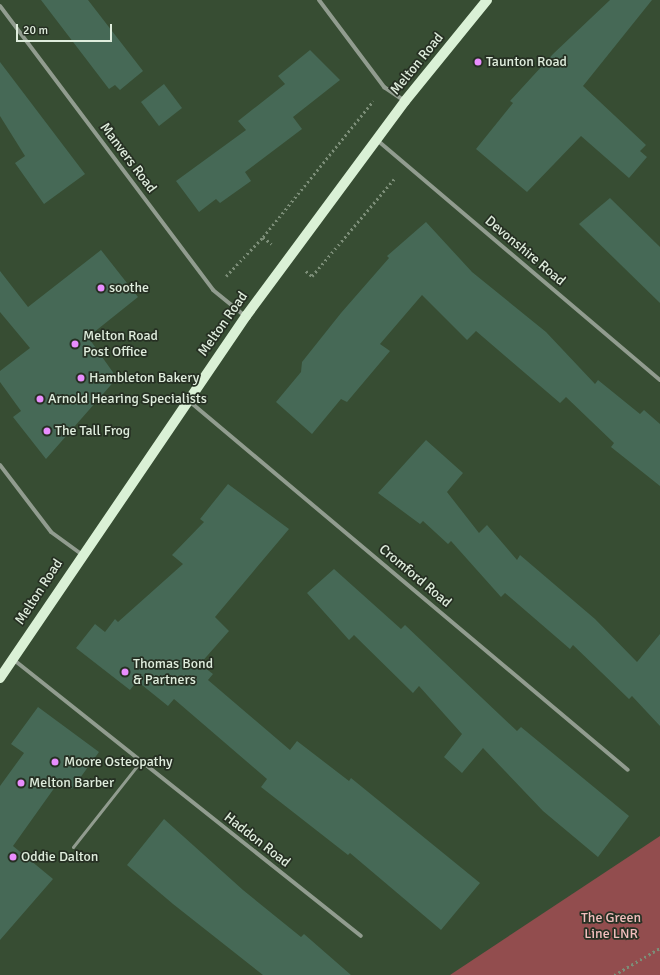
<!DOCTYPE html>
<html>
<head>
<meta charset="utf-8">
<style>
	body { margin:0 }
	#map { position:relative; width:660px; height:975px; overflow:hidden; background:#374d33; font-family:Signika,sans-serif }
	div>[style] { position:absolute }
	.green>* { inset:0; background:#924d4e }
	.building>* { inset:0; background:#466956 }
	.path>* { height:2.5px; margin-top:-1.25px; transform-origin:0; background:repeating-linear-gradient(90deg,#7c8e78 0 2px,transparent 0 5px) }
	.lane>* { height:3px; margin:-1.5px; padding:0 1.5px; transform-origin:1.5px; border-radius:1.5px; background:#919c8f }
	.street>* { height:4px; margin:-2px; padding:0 2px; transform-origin:2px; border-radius:2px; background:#919c8f }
	.primary>* { height:10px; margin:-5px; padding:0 5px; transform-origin:5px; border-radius:5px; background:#daf1d6 }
	.dots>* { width:11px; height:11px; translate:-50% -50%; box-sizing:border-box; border:2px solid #263023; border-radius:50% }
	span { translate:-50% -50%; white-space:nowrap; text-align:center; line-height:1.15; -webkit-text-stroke:3.5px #263023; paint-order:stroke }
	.poi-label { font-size:14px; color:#dfeddd }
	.left { translate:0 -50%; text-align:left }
	.street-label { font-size:14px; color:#dfeddd }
	.park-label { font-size:14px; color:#f2bebd }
	.scale { position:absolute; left:16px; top:24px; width:96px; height:18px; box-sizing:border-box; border:2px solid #dfeddd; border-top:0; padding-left:5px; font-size:12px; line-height:14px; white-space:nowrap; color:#dfeddd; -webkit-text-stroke:3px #263023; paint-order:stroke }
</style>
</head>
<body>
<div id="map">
	<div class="green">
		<i style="clip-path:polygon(660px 836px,660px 975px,450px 975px)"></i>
	</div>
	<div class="building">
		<i style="clip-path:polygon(41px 0,88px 0,143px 71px,120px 90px,115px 85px,109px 89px)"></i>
		<i style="clip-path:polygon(610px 0,652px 0,583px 86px,646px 145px,640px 151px,647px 157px,629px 178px,581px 136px,527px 192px,476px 149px,513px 103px,510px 101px,553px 54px)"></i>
		<i style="clip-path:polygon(310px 50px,340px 80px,293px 117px,302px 129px,245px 172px,251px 181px,220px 203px,216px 199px,199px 212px,176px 181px,246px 130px,238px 121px,285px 84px,278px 76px)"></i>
		<i style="clip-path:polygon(0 62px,85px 174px,44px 204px,15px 163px,25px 156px,0 116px)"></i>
		<i style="clip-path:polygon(164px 84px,182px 108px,159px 126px,141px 102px)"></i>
		<i style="clip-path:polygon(610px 198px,660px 247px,660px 303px,579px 224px)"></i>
		<i style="clip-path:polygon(426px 222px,472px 272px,546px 332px,595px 384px,598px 380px,640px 414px,644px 410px,660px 424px,660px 486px,611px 447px,614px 443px,566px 397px,560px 403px,476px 331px,467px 340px,422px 295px,380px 344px,390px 351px,347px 402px,341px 399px,312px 434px,276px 402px,301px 372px,302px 362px,341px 313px,389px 258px,387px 256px)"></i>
		<i style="clip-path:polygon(101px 250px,138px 297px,88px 337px,117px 378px,46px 459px,13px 417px,21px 411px,0 382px,0 371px,30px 348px,0 312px,0 271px,28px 307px)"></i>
		<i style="clip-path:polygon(426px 440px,463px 473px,447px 492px,479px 533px,487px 525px,517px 560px,520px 555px,595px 619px,637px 662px,660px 634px,660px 726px,632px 696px,629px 699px,573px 645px,570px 649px,505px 593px,501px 597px,451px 541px,448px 544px,423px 521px,420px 524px,378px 493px)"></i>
		<i style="clip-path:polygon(228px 484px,289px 529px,215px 617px,229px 631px,200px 664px,213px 674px,208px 680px,290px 750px,297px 741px,349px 781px,351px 778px,480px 883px,441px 930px,350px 853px,348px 855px,261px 787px,267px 779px,174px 699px,168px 706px,137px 681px,130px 690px,76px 648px,95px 624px,105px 632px,115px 619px,118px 622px,183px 564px,172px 555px,204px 522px,200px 519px)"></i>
		<i style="clip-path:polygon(334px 569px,401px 629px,405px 625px,517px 731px,521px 727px,629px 816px,598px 857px,543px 811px,483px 748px,462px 773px,444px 757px,462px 734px,419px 686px,413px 693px,354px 635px,349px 640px,307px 593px)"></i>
		<i style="clip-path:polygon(38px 707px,99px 752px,72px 789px,60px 780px,13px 846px,53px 879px,0 940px,0 786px,24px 753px,11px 744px)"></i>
		<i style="clip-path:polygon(164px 819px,243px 890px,301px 937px,304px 934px,351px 975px,263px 975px,173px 904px,127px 865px)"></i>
	</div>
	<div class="path">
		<i style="left:263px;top:237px;width:11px;rotate:38deg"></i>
		<i style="left:306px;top:271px;width:8px;rotate:40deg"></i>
		<i style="left:312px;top:276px;width:127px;rotate:-49.8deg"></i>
		<i style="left:226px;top:276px;width:54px;rotate:-46.5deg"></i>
		<i style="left:263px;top:237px;width:175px;rotate:-51deg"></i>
		<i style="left:614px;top:975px;width:53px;rotate:-30.4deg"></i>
	</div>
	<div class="lane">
		<i style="left:73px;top:847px;width:110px;rotate:-51.7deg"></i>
	</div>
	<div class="street">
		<i style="left:319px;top:0;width:109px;rotate:53.2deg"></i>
		<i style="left:384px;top:87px;width:25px;rotate:34deg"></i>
		<i style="left:0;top:6px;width:355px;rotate:53.1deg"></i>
		<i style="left:213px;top:290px;width:41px;rotate:39.1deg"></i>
		<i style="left:377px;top:140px;width:371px;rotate:40.3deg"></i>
		<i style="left:189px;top:401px;width:573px;rotate:40.05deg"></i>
		<i style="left:0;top:465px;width:84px;rotate:52.7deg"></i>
		<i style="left:51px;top:532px;width:37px;rotate:36deg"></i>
		<i style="left:14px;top:660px;width:443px;rotate:38.5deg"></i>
	</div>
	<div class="primary">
		<i style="left:0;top:678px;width:438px;rotate:-55.8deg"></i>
		<i style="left:246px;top:316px;width:267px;rotate:-53.5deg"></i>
		<i style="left:405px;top:101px;width:130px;rotate:-50.9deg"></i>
	</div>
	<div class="dots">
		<i style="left:478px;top:62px;background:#e98dfe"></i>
		<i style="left:101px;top:288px;background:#e98dfe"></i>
		<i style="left:75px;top:344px;background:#e98dfe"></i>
		<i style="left:81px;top:378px;background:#e98dfe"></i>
		<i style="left:40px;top:399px;background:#e98dfe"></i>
		<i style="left:47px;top:431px;background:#e98dfe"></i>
		<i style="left:125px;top:672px;background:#e98dfe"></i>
		<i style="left:55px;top:762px;background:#e98dfe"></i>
		<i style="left:21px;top:783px;background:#e98dfe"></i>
		<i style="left:13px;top:857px;background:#e98dfe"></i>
	</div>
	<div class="poi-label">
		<span class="left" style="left:486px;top:62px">Taunton Road</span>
		<span class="left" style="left:109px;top:288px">soothe</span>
		<span class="left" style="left:83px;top:344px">Melton Road<br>Post Office</span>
		<span class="left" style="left:89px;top:378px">Hambleton Bakery</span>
		<span class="left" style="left:48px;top:399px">Arnold Hearing Specialists</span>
		<span class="left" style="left:55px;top:431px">The Tall Frog</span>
		<span class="left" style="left:133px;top:672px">Thomas Bond<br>&amp; Partners</span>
		<span class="left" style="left:64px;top:762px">Moore Osteopathy</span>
		<span class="left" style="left:29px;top:783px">Melton Barber</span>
		<span class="left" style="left:21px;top:857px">Oddie Dalton</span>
	</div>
	<div class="street-label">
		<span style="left:417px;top:64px;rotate:-51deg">Melton Road</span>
		<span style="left:128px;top:158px;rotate:53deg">Manvers Road</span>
		<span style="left:525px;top:251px;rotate:40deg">Devonshire Road</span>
		<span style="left:223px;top:324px;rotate:-55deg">Melton Road</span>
		<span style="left:415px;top:576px;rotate:40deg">Cromford Road</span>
		<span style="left:39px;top:592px;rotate:-57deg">Melton Road</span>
		<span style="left:257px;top:840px;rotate:38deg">Haddon Road</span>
	</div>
	<div class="park-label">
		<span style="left:611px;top:926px">The Green<br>Line LNR</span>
	</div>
	<div class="scale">20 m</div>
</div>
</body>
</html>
